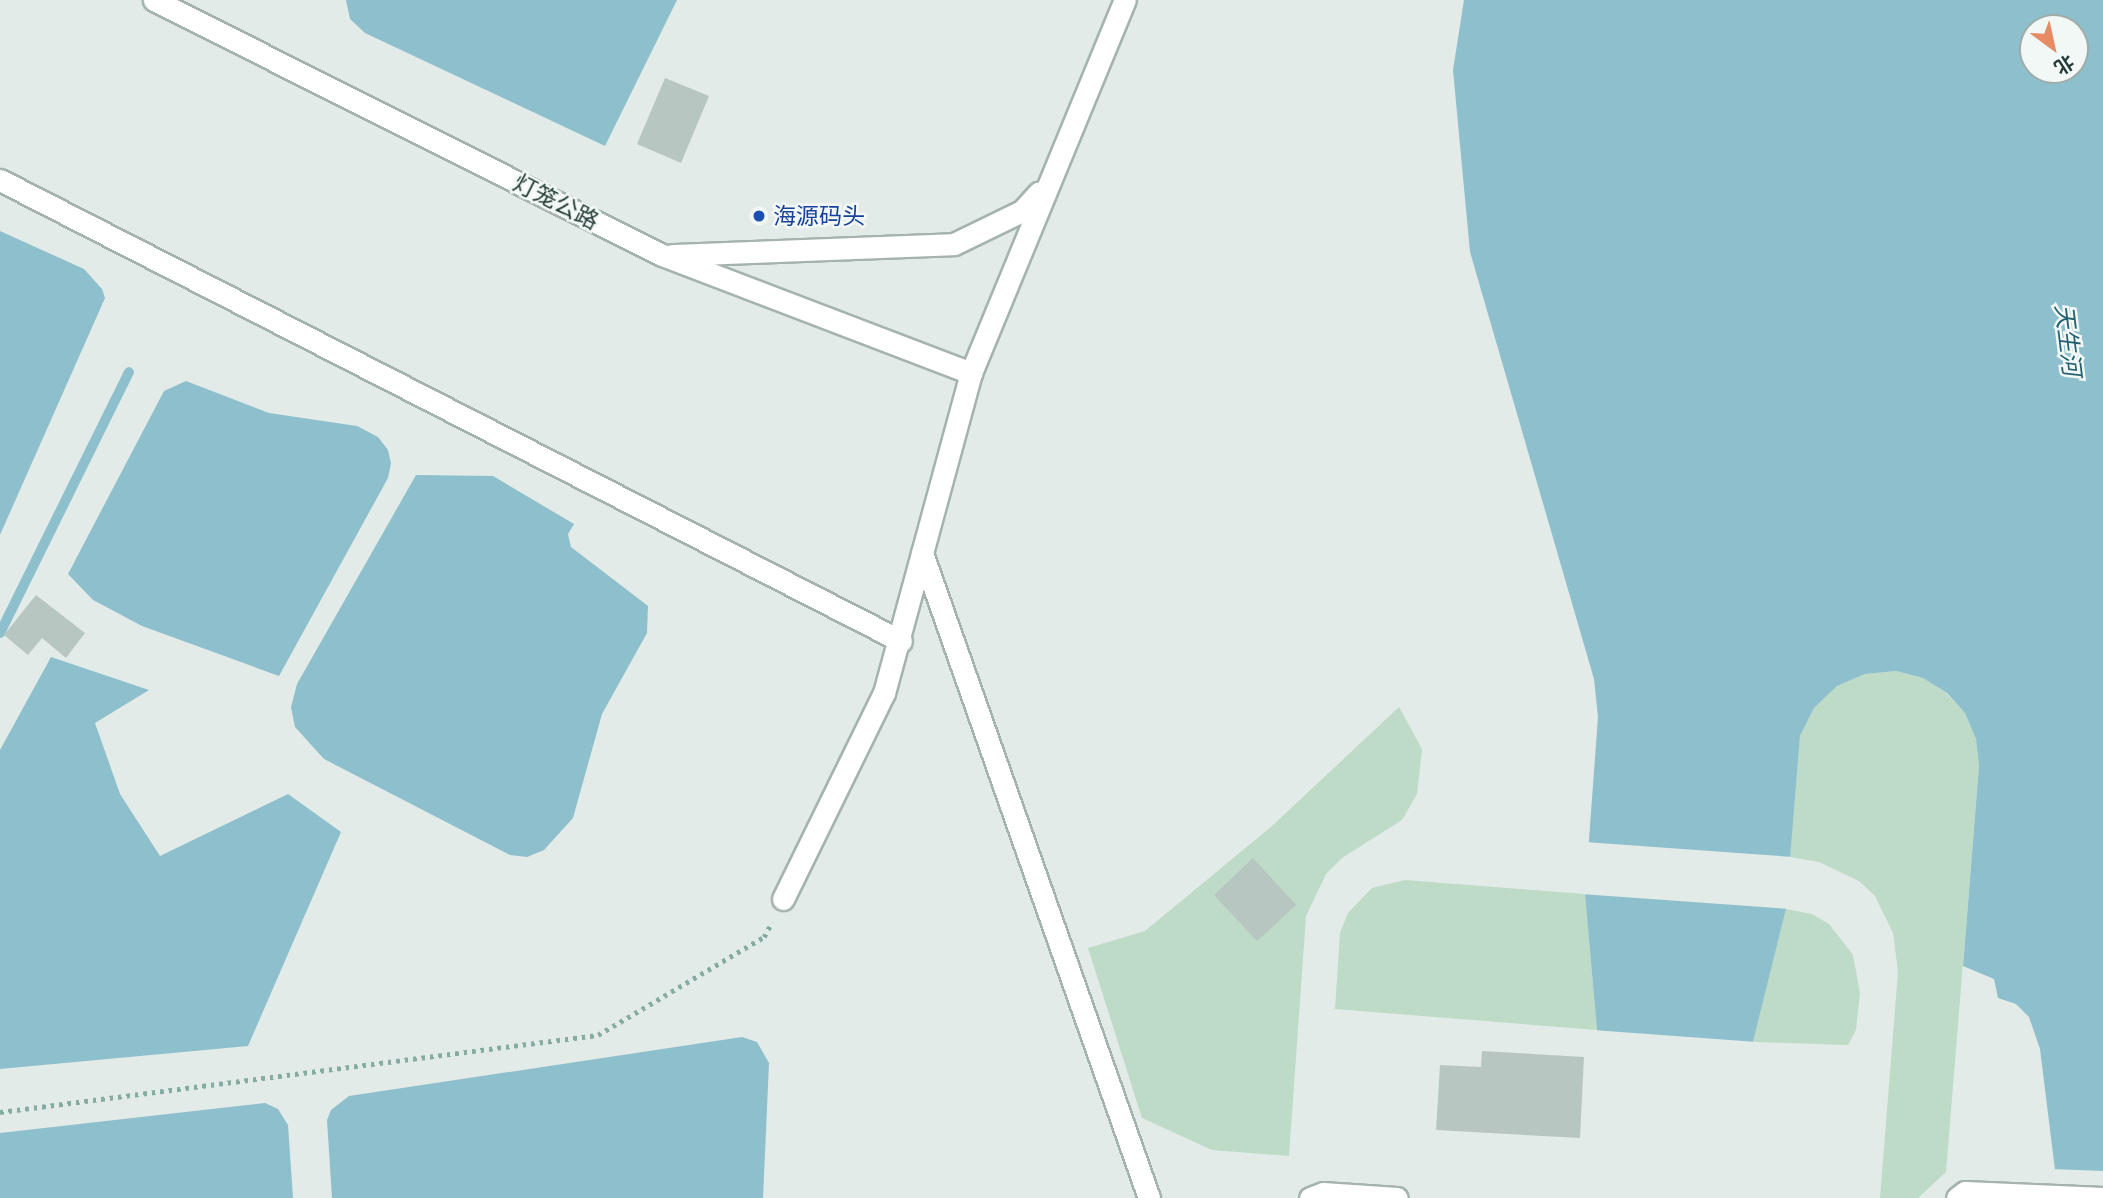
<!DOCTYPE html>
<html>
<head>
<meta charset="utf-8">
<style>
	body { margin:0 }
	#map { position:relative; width:2103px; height:1198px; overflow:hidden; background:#e2ebe8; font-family:Ubuntu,"Noto Sans SC",sans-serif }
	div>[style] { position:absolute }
	.green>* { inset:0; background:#bddbc6 }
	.water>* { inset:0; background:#8ebfcc }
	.pier>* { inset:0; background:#e2ebe8 }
	.stream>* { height:10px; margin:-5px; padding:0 5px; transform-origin:5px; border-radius:5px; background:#8ebfcc }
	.building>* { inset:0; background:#b8c6c1 }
	.path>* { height:4.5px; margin-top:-2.25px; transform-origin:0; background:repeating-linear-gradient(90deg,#85aca2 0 3.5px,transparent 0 8.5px) }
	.roads { filter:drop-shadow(2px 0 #a5b3af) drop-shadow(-2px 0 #a5b3af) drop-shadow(0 2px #a5b3af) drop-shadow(0 -2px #a5b3af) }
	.lane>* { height:21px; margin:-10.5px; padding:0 10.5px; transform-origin:10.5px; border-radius:10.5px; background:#fff }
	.street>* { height:21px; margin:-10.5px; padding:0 10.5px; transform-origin:10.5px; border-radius:10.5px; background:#fff }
	.secondary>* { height:21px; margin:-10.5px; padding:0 10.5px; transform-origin:10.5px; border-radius:10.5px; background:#fff }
	.dots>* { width:19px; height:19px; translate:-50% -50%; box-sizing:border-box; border:4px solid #f2f8f5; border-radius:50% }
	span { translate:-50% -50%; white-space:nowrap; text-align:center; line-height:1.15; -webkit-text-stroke:5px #f2f8f5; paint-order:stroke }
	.street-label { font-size:23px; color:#233b36 }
	.transit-label { font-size:23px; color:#164399 }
	.left { translate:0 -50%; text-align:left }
	.water-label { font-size:24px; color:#226172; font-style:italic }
	.north { position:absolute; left:2019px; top:14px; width:70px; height:70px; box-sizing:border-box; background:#f2f8f5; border:2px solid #9faca9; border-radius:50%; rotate:147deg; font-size:19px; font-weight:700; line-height:28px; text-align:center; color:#233b36 }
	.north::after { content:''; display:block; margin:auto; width:24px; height:32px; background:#e78b64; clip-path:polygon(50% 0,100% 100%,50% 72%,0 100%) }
</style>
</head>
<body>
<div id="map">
	<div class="green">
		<i style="clip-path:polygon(1896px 671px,1923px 678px,1945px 692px,1965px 713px,1976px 739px,1979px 766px,1946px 1172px,1918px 1198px,1880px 1198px,1898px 972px,1893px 933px,1875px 896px,1859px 881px,1819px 862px,1790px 857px,1800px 736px,1814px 708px,1837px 686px,1865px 674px)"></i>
		<i style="clip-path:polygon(1399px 707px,1422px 749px,1417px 794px,1402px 820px,1342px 858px,1326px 874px,1306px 916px,1289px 1156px,1212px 1150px,1142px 1118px,1088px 948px,1145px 931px,1272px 826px)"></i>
		<i style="clip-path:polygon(1405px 880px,1585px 894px,1597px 1030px,1335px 1009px,1340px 933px,1348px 913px,1372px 888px)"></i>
		<i style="clip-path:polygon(1786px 909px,1812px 914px,1829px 924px,1853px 955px,1860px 993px,1856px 1030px,1848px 1045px,1753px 1042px)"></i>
	</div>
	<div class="water">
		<i style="clip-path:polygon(346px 0,677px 0,605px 146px,365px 33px,350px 19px)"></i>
		<i style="clip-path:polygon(evenodd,1464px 0,2103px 0,2103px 1198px,2055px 1170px,2040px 1049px,2029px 1017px,2016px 1004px,1998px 998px,1994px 979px,1963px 966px,1979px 766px,1976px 739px,1965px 713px,1947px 693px,1923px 678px,1896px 671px,1865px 674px,1837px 686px,1814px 708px,1800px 736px,1786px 909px,1753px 1042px,1743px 1198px,1597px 1030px,1585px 894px,1598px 717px,1594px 679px,1470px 252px,1453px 70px,1464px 0,2033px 28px,2075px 28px,2075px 70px,2033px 70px,2033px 28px)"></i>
		<i style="clip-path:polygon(0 231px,84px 269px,102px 289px,105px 298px,0 535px)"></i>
		<i style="clip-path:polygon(186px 381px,269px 413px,357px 426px,378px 437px,388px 450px,391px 463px,388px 478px,279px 676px,142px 626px,93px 600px,68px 574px,164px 391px)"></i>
		<i style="clip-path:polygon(416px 475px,493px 476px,574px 524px,568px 534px,571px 547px,648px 606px,647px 633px,602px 714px,573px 818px,544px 850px,527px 857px,510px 855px,324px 759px,295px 727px,291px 707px,297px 684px)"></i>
		<i style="clip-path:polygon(51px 657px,149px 690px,95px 723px,120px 794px,160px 856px,288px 794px,341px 832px,248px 1046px,0 1069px,0 750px)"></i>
		<i style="clip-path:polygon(742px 1037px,757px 1042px,769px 1063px,763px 1198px,332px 1198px,327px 1120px,331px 1110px,349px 1096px)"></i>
		<i style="clip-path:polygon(265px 1103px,278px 1109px,288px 1125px,293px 1198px,0 1198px,0 1133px)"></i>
	</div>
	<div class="pier">
		<i style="clip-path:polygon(1585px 842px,1793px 857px,1790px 909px,1581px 894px)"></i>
		<i style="clip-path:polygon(1593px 1030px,1757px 1042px,1746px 1198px,1581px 1198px)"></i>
		<i style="clip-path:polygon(2051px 1169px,2103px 1171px,2103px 1198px,2049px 1198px)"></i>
	</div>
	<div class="stream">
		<i style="left:0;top:633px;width:291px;rotate:-63.7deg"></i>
	</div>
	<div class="building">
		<i style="clip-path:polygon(665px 78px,709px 96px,681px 163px,637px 144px)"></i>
		<i style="clip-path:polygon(36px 595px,85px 633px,66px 658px,42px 638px,28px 655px,4px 635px)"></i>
		<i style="clip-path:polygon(1253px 858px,1296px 905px,1257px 941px,1214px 895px)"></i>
		<i style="clip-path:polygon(1482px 1051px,1584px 1057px,1580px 1138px,1436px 1130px,1440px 1065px,1481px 1067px)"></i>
	</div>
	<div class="path">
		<i style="left:0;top:1112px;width:603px;rotate:-7.34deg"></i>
		<i style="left:598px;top:1035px;width:193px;rotate:-30.6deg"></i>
		<i style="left:764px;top:937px;width:17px;rotate:-62deg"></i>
	</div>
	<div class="roads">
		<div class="lane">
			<i style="left:0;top:180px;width:1012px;rotate:27.1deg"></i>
		</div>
		<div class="street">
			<i style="left:922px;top:553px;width:684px;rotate:70.61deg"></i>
			<i style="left:783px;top:899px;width:229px;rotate:-63.9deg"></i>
			<i style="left:884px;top:693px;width:332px;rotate:-74.8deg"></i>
			<i style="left:1310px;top:1198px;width:14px;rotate:-21deg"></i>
			<i style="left:1323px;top:1193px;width:74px;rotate:3.9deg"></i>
			<i style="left:1957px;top:1198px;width:10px;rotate:-37deg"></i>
			<i style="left:1965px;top:1192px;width:138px;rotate:2.5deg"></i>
		</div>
		<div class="secondary">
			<i style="left:154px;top:0;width:568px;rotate:26.66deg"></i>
			<i style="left:662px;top:255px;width:331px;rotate:20.9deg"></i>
			<i style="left:971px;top:373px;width:404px;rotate:-67.6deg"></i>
			<i style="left:672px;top:255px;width:282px;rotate:-2.2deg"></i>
			<i style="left:954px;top:244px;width:76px;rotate:-25.9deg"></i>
			<i style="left:1022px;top:211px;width:25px;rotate:-48deg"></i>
		</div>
	</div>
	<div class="dots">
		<i style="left:759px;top:216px;background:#1a4fb4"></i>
	</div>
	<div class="street-label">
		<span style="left:556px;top:202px;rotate:27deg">灯笼公路</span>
	</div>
	<div class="transit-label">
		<span class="left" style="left:773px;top:216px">海源码头</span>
	</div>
	<div class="water-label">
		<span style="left:2068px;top:340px;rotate:83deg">天生河</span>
	</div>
	<div class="north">北</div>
</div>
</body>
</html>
